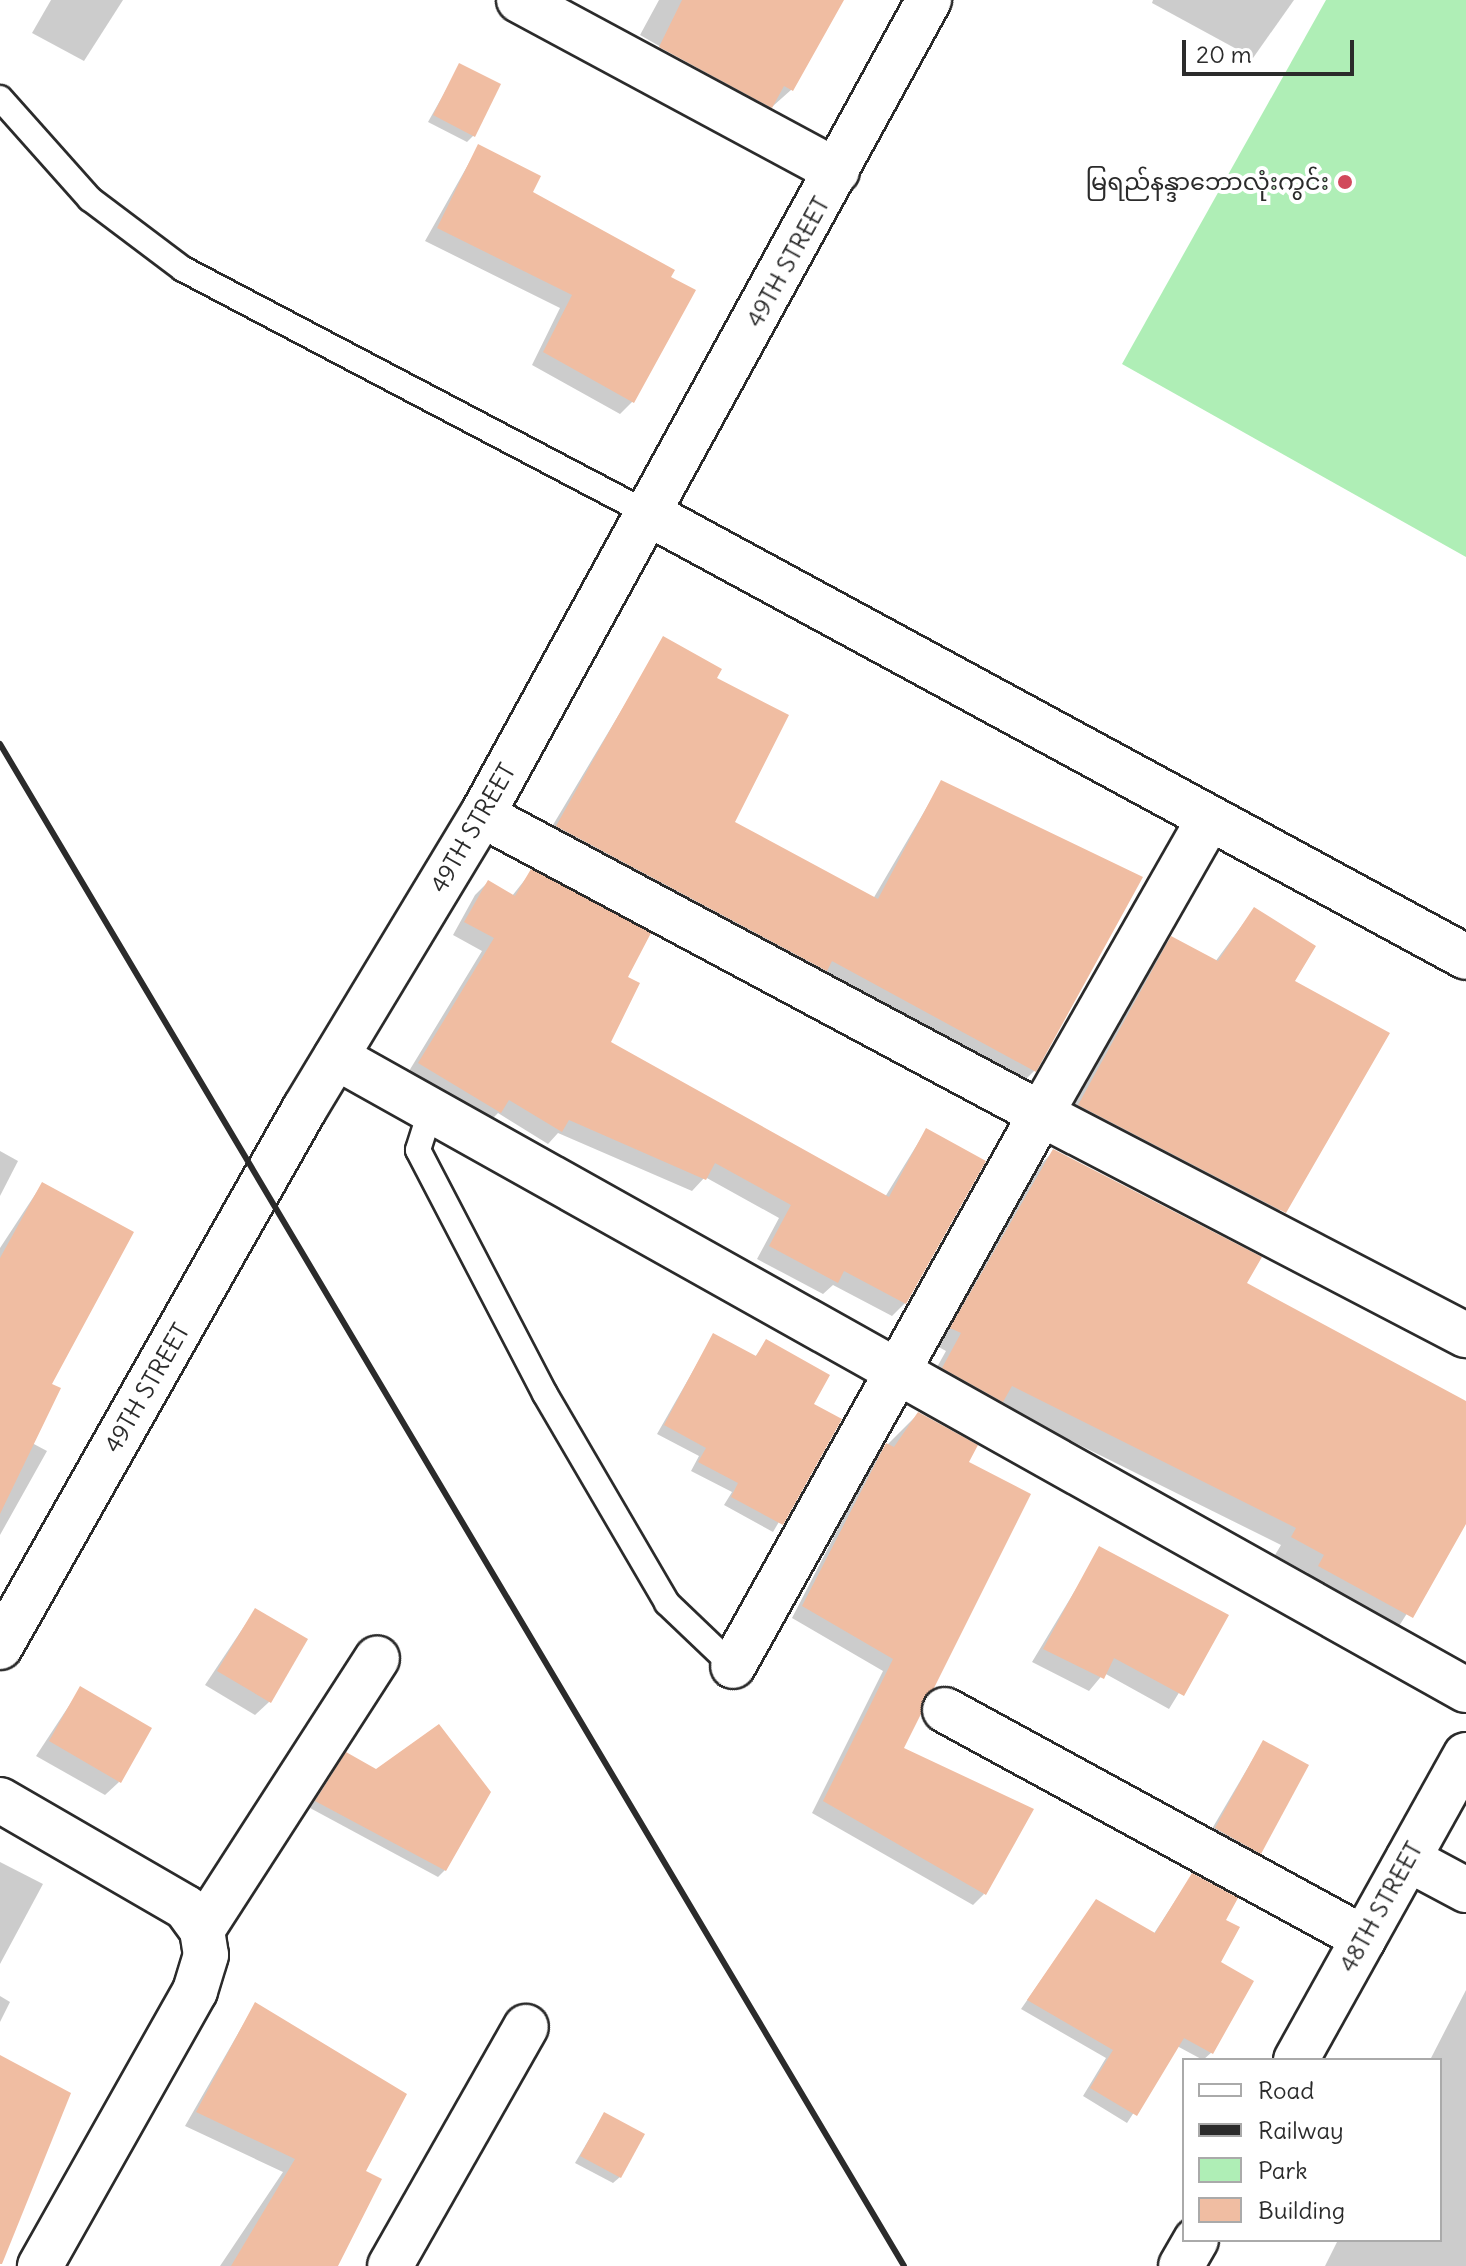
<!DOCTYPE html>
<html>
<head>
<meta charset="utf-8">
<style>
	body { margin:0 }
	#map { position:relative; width:1466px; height:2266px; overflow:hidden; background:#fff; font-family:Delius,"Noto Sans Myanmar",sans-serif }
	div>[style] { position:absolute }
	.green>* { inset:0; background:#afeeb6 }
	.shadow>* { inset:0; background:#0003 }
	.building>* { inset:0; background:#f0bda2 }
	.roads { filter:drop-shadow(2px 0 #2b2b2b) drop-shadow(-2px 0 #2b2b2b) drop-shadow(0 2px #2b2b2b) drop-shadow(0 -2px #2b2b2b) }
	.service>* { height:24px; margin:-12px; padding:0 12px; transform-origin:12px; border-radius:12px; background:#fff }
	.minor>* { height:44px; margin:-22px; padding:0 22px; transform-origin:22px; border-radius:22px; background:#fff }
	.secondary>* { height:44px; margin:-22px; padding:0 22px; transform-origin:22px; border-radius:22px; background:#fff }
	.rail>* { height:6px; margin:-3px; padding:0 3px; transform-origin:3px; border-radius:3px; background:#2b2b2b }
	.dots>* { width:22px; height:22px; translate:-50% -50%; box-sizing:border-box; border:4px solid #fff; border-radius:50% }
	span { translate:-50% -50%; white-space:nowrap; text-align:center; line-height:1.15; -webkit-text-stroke:8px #fff; paint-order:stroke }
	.poi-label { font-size:24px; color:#2b2b2b }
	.right { translate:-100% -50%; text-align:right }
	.street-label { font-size:24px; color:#2b2b2b }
	.legend { position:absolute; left:1182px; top:2058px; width:260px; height:184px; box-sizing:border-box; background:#fff; border:2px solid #aaa; margin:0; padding:10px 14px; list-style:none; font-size:24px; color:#2b2b2b }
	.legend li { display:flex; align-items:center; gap:16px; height:40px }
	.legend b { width:40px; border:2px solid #aaa }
	.scale { position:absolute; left:1182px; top:40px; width:172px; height:36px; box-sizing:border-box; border:4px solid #2b2b2b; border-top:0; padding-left:10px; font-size:24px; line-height:28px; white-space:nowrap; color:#2b2b2b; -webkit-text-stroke:6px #fff; paint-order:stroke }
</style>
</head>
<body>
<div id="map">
	<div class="green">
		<i style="clip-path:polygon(1326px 0,1466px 0,1466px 557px,1122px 364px)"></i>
	</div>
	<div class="shadow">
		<i style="clip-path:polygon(51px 0,123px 0,84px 61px,32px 33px)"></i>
		<i style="clip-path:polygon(659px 0,839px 0,791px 90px,754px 123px,629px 56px,638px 38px,768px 108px,640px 35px)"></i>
		<i style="clip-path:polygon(1294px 0,1253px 58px,1152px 3px,1153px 0)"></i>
		<i style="clip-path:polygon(460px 65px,474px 135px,467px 142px,428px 122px)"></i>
		<i style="clip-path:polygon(478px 147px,531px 193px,633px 401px,620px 414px,532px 365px,560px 308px,425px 241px)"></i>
		<i style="clip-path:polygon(664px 639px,715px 678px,732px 823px,873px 899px,941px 783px,1035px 1070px,1021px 1084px,544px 840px)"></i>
		<i style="clip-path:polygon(531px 872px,626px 978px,609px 1043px,885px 1197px,926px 1130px,905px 1303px,892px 1316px,833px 1285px,823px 1294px,757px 1259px,779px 1218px,705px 1177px,692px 1191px,558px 1133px,548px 1144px,498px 1113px,486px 1125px,406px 1076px,482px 951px,453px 935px,475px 895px,488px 882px,512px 896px)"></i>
		<i style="clip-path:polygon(1254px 909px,1292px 981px,1387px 1034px,1271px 1225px,1066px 1119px,1158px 952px,1172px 938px,1215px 962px)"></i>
		<i style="clip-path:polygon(0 1151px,18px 1161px,0 1196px)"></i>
		<i style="clip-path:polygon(1054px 1151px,1246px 1285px,1466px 1405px,1466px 1520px,1394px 1634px,1303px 1583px,1308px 1573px,1275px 1555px,1281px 1545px,997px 1404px,927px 1385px,946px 1351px,935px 1345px,1037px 1168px)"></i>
		<i style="clip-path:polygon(42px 1184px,49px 1385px,32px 1443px,47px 1451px,0 1535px,0 1248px)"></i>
		<i style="clip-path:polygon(713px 1336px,754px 1358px,767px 1342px,811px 1405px,839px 1420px,773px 1532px,724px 1505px,732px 1492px,691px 1471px,699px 1456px,657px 1434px)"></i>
		<i style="clip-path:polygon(918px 1414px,966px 1463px,901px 1749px,984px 1894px,973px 1905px,812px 1813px,883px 1671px,792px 1618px,875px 1457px)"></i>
		<i style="clip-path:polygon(1100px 1549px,1226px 1616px,1169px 1709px,1104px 1673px,1089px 1691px,1032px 1662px)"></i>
		<i style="clip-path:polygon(255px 1610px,269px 1702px,255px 1715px,205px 1685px)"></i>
		<i style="clip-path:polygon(80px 1689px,119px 1782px,105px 1795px,36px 1756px)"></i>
		<i style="clip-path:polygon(1263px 1742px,1260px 1853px,1249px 1863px,1206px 1839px)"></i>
		<i style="clip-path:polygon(346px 1755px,445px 1870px,438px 1877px,310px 1808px)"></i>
		<i style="clip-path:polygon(0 1862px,43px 1884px,0 1964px)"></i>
		<i style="clip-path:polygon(1192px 1875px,1224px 1921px,1212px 2052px,1203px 2060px,1177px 2046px,1127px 2123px,1083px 2096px,1106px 2058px,1021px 2009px,1096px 1901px,1153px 1935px)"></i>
		<i style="clip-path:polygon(1466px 1990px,1466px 2266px,1325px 2266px,1338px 2240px,1440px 2240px,1440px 2060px,1430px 2060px)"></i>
		<i style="clip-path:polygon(0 1996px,10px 2002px,0 2022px)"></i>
		<i style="clip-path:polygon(255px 2004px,404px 2095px,302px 2266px,220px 2266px,283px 2172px,185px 2126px)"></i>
		<i style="clip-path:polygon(604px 2114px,620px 2177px,613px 2183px,575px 2163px)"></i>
	</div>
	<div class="building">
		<i style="clip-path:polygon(682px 0,844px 0,793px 91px,784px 86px,772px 108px,659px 47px)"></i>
		<i style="clip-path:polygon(459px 63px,501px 84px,475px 137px,433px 115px)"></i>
		<i style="clip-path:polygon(478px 144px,541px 176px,533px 192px,675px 270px,671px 277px,696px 290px,634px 403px,543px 352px,572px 295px,437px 228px)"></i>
		<i style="clip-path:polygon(663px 636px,722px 669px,717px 678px,789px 715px,735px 822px,878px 899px,941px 780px,1143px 877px,1036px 1072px,832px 961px,827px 971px,556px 826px)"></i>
		<i style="clip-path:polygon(531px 869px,651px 933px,628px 977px,640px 983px,611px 1042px,889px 1197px,926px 1128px,986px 1161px,906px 1304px,844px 1271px,838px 1283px,769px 1246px,791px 1205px,715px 1163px,706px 1180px,569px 1120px,562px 1132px,509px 1100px,501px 1113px,418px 1063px,494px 938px,464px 922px,488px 880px,515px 896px)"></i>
		<i style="clip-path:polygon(1254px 907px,1316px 946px,1295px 981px,1390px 1033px,1286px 1213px,1078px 1105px,1171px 936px,1218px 961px)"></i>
		<i style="clip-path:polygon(1053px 1149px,1262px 1257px,1247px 1283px,1466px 1401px,1466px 1524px,1413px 1618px,1318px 1566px,1324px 1555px,1291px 1537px,1296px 1528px,1012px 1386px,1003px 1402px,942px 1368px,961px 1333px,950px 1328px)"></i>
		<i style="clip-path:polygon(42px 1182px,134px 1232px,52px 1384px,61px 1388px,0 1514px,0 1258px)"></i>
		<i style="clip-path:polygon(713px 1333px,756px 1356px,766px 1339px,830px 1375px,814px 1404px,842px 1419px,783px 1525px,731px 1497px,738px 1483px,698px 1462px,706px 1448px,664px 1425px)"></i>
		<i style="clip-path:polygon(918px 1412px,978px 1445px,969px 1462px,1031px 1494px,904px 1748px,1034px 1809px,986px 1895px,823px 1801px,893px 1659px,802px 1606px,886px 1443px,894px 1447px)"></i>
		<i style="clip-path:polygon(1099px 1546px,1229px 1615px,1184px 1696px,1114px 1658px,1104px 1679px,1043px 1649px)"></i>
		<i style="clip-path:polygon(255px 1608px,308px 1639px,271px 1703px,217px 1671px)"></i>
		<i style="clip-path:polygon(80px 1686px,152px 1728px,121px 1783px,49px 1741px)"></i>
		<i style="clip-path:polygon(439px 1724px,491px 1792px,446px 1871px,315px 1801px,346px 1752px,376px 1769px)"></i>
		<i style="clip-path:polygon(1263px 1740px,1309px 1765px,1261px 1854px,1215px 1828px)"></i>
		<i style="clip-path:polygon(1192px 1873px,1238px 1898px,1226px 1920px,1240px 1927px,1221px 1962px,1254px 1981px,1213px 2054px,1184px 2038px,1137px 2116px,1090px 2088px,1113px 2050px,1027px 2000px,1096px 1899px,1155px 1933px)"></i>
		<i style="clip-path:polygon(255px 2002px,407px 2094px,366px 2171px,382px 2179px,338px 2266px,231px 2266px,295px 2159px,196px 2112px)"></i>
		<i style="clip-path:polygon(0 2055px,71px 2093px,2px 2264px,0 2264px)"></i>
		<i style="clip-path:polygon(604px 2112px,645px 2134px,621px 2178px,580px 2156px)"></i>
	</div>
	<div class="roads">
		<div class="service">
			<i style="left:0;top:98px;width:135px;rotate:48.3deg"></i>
			<i style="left:90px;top:199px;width:116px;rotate:37deg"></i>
			<i style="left:183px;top:269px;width:529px;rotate:27.73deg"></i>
			<i style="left:431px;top:1109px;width:43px;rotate:107.6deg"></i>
			<i style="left:418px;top:1150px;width:275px;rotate:62.5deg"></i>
			<i style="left:545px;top:1394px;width:242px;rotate:59.7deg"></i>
			<i style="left:667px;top:1603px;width:91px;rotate:43.7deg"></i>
		</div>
		<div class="minor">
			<i style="left:519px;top:0;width:361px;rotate:28.3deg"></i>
			<i style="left:651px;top:515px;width:927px;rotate:28.47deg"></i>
			<i style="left:482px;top:815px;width:634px;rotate:28.14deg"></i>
			<i style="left:1041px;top:1114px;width:632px;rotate:119.16deg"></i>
			<i style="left:1209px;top:819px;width:339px;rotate:119.7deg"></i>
			<i style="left:1041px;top:1114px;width:479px;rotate:27.5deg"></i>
			<i style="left:336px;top:1057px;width:1295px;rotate:29.26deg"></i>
			<i style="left:945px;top:1710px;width:477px;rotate:28.6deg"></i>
			<i style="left:0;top:1800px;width:215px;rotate:30.1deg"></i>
			<i style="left:186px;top:1908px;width:27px;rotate:54deg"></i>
			<i style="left:202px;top:1930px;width:25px;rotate:81deg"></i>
			<i style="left:206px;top:1955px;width:38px;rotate:107deg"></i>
			<i style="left:195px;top:1991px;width:316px;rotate:119.4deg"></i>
			<i style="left:1408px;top:1859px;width:66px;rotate:28.1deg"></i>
			<i style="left:202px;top:1930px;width:323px;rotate:-57.2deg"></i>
			<i style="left:1296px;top:2060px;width:349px;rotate:-60.9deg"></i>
			<i style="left:390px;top:2266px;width:275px;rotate:-60.4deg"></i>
			<i style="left:1181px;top:2266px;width:30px;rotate:-60deg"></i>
		</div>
		<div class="secondary">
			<i style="left:0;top:1647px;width:619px;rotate:-60.5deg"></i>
			<i style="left:305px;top:1108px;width:342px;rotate:-58.9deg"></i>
			<i style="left:482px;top:815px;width:930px;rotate:-61.26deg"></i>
		</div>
	</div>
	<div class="rail">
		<i style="left:0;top:744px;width:1770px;rotate:59.29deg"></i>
	</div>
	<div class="dots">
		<i style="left:1345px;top:182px;background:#d1495b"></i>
	</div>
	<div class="poi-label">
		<span class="right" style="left:1329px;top:182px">မြရည်နန္ဒာဘောလုံးကွင်း</span>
	</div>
	<div class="street-label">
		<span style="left:788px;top:262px;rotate:-61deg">49TH STREET</span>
		<span style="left:473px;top:828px;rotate:-60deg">49TH STREET</span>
		<span style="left:147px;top:1388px;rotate:-60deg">49TH STREET</span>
		<span style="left:1381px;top:1907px;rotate:-61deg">48TH STREET</span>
	</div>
	<ul class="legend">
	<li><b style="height:10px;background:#fff"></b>Road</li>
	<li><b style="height:10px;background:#2b2b2b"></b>Railway</li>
	<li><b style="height:22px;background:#afeeb6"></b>Park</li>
	<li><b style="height:22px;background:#f0bda2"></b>Building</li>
	</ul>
	<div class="scale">20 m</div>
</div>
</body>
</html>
